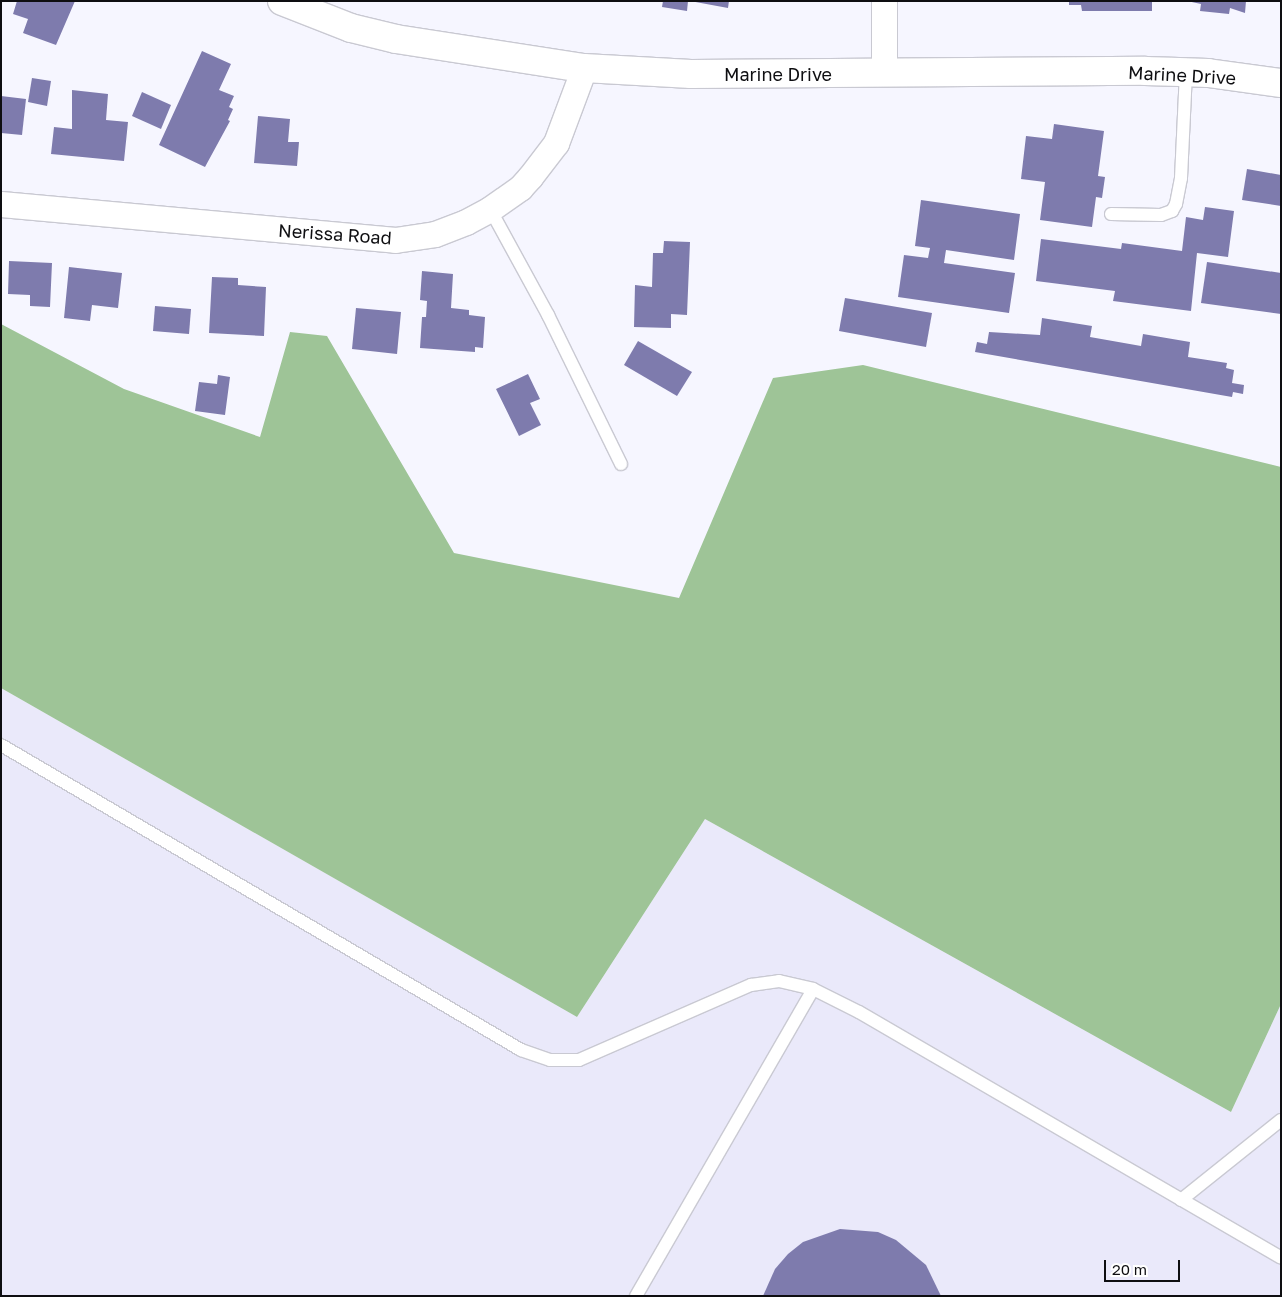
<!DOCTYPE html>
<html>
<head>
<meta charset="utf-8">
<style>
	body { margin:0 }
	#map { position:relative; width:1282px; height:1297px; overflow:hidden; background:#f6f6ff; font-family:"Golos Text",sans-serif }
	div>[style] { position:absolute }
	.built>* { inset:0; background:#eae9fa }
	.forest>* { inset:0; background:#9ec497 }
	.building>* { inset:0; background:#7e7bad }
	.roads { filter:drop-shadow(1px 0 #c9c9d2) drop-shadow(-1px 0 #c9c9d2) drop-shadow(0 1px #c9c9d2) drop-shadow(0 -1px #c9c9d2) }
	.lane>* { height:12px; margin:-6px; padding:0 6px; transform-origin:6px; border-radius:6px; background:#fff }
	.street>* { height:25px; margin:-12.5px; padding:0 12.5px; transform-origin:12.5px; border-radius:12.5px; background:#fff }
	.secondary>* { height:28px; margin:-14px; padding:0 14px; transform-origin:14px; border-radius:14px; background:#fff }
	span { translate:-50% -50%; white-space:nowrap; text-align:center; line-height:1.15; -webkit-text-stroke:5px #fff; paint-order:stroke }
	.street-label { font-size:18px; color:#0e0e11 }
	.frame { position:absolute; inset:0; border:2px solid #0e0e11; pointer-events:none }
	.scale { position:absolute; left:1104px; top:1260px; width:76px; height:22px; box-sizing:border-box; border:2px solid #0e0e11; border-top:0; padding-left:6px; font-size:15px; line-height:18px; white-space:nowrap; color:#0e0e11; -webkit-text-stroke:4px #fff; paint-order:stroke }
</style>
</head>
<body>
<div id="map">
	<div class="built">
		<i style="clip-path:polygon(1px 688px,577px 1017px,705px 819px,1231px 1112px,1281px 1004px,1281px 1296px,1px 1296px)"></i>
	</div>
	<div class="forest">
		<i style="clip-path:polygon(1px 324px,124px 389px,260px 437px,290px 332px,327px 336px,454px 553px,679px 598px,773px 378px,863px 365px,1281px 467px,1281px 1004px,1231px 1112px,705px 819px,577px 1017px,1px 688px)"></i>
	</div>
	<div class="building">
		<i style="clip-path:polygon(17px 1px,75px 1px,56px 45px,23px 33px,28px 19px,13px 14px)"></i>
		<i style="clip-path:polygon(663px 1px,688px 1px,687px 11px,662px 7px)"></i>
		<i style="clip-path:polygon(690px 1px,729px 1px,728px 8px)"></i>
		<i style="clip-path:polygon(1069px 1px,1152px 1px,1152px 11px,1082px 11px,1081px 5px,1069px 5px)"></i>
		<i style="clip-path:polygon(1187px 1px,1246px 1px,1245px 13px,1230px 8px,1229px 14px,1200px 11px,1201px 4px)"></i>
		<i style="clip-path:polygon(202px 51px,231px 64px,219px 90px,234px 96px,229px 107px,233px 109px,228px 120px,230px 121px,205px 167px,159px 145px)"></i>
		<i style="clip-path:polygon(32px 78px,51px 81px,47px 106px,28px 102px)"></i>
		<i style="clip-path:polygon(72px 90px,108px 94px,106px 120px,128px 122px,124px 161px,51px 154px,54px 127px,72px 129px)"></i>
		<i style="clip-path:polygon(142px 92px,171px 105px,161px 129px,132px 116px)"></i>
		<i style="clip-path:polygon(1px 96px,26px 99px,22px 135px,1px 133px)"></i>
		<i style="clip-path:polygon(258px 116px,290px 119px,288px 142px,299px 142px,297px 166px,254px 163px)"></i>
		<i style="clip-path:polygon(1054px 124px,1104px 131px,1098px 176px,1105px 177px,1102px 198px,1096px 197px,1092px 227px,1040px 220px,1045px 182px,1021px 179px,1026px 136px,1052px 139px)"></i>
		<i style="clip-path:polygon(1247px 169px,1281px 175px,1281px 206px,1242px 200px)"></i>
		<i style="clip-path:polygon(921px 200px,1020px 214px,1014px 260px,946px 250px,944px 263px,1015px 273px,1009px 313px,898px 297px,904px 255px,928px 258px,930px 248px,915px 246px)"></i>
		<i style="clip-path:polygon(1205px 207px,1234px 211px,1228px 257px,1197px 253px,1191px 311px,1113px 301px,1115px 291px,1036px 281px,1041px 239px,1121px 249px,1122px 243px,1182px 251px,1186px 217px,1203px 220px)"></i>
		<i style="clip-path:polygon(664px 241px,690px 242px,687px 315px,671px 314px,671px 328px,634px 327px,635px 285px,652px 287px,653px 253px,663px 253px)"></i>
		<i style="clip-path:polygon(9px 261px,52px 263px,50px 307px,30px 306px,30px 295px,8px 294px)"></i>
		<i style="clip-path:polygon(1207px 262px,1281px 273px,1281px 314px,1201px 303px)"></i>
		<i style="clip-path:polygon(69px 267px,122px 273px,118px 308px,92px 305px,90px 321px,64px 318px)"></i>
		<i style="clip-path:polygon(422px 271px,453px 274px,451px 308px,469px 310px,469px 315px,485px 317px,483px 348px,475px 347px,475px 352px,420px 348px,422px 317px,426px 317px,427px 301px,420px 300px)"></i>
		<i style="clip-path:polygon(212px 277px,238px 278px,238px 285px,266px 287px,264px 336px,209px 333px)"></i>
		<i style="clip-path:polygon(845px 298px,932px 313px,926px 347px,839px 331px)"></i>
		<i style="clip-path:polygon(155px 306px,191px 309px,189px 334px,153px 331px)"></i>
		<i style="clip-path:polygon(356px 308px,401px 312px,397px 354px,352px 349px)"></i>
		<i style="clip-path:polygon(1042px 318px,1092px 326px,1090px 337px,1141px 346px,1143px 334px,1190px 342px,1188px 357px,1227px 363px,1226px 368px,1234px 370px,1232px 383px,1244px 385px,1243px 394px,1233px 392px,1232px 397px,975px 352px,977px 342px,987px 344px,989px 332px,1040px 335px)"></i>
		<i style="clip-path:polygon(638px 341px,692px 372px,677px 396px,624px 365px)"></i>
		<i style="clip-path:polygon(528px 374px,540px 399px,530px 403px,541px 425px,519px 436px,496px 389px)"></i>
		<i style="clip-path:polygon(218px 375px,230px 377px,225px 415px,195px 411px,199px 382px,217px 384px)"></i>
		<i style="clip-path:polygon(840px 1229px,878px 1232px,896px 1240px,926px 1265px,941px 1296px,763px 1296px,775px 1269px,788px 1254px,803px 1242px)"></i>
	</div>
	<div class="roads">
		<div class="lane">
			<i style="left:490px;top:209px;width:121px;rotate:61.3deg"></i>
			<i style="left:548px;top:315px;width:166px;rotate:63.9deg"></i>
			<i style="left:1111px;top:214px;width:50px;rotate:1.1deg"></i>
			<i style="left:1161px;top:215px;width:12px;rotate:-20deg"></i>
			<i style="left:1172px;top:211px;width:8px;rotate:-60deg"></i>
			<i style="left:1176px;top:204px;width:26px;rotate:-79deg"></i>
			<i style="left:1181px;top:178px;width:106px;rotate:-87.3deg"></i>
			<i style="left:1px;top:745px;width:603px;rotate:30.39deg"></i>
			<i style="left:521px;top:1050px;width:31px;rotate:19deg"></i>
			<i style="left:550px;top:1060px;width:29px"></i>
			<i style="left:579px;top:1060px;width:188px;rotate:-23.6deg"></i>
			<i style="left:751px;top:985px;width:28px;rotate:-8deg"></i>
			<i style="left:779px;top:981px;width:35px;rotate:13deg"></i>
			<i style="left:813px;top:989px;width:51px;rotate:26.6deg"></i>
			<i style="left:859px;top:1012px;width:488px;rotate:30.2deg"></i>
			<i style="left:1181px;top:1200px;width:128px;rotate:-38.7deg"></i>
			<i style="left:636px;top:1296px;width:354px;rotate:-60deg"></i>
		</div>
		<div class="street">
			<i style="left:884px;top:73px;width:72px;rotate:-90deg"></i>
			<i style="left:1px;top:204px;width:396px;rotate:5.2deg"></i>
			<i style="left:395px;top:240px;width:40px;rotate:-8.5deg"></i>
			<i style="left:435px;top:234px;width:33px;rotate:-21deg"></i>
			<i style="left:466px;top:222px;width:27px;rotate:-28deg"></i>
			<i style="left:490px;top:209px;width:37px;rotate:-35deg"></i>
			<i style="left:520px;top:188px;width:15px;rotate:-48deg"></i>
			<i style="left:530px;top:177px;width:43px;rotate:-52.6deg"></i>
			<i style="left:556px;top:143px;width:80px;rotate:-69.5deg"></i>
		</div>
		<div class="secondary">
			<i style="left:282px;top:1px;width:74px;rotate:21.4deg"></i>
			<i style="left:351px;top:28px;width:46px;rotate:13.7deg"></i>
			<i style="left:396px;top:39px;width:190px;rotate:8.8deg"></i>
			<i style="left:584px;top:68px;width:107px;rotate:3.2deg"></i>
			<i style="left:691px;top:74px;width:454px;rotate:-0.4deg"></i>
			<i style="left:1145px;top:71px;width:63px;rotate:1.8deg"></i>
			<i style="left:1208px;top:73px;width:74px;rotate:7.8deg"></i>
		</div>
	</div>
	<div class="street-label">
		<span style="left:778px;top:74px">Marine Drive</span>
		<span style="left:1182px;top:75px;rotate:3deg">Marine Drive</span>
		<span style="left:335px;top:234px;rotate:4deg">Nerissa Road</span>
	</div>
	<div class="frame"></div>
	<div class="scale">20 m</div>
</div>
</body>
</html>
